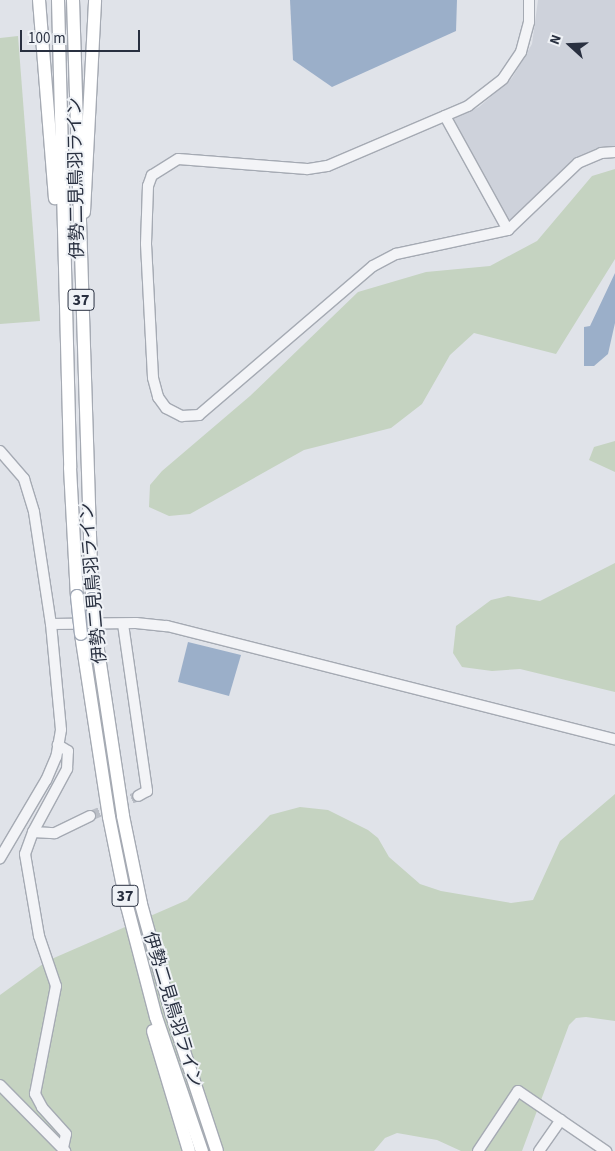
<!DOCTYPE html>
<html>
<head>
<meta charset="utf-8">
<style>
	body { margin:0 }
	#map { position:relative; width:615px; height:1151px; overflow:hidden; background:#e0e3e9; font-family:"Source Sans 3","Noto Sans JP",sans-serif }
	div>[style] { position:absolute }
	.built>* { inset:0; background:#ced2db }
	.green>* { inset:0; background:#c5d3c1 }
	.water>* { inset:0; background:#9bafc9 }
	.minor-tunnel>* { height:10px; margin-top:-5px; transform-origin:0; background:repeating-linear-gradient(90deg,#bbbfc7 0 10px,transparent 0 15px) }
	.roads { filter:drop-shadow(1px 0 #a5aab3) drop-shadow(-1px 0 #a5aab3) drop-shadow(0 1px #a5aab3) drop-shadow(0 -1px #a5aab3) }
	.minor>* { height:10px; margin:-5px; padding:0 5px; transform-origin:5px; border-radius:5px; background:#f3f4f7 }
	.major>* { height:12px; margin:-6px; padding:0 6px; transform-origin:6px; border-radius:6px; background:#fff }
	.bridges { filter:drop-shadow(1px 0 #9fa7b5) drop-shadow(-1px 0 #9fa7b5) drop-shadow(0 1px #9fa7b5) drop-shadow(0 -1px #9fa7b5) }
	.major-bridge>* { height:12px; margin:-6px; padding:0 6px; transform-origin:6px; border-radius:6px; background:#fff }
	span { translate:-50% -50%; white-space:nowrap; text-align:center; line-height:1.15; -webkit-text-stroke:4px #eff2f6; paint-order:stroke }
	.shield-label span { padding:1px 4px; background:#eff2f6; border:1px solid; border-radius:4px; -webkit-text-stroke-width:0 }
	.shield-label { font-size:16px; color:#293040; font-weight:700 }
	.street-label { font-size:18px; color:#293040 }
	.north { position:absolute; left:545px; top:20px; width:50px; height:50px; -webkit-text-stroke:4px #eff2f6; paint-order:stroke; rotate:290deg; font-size:14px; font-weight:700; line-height:20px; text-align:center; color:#293040 }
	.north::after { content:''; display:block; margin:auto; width:18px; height:22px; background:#293040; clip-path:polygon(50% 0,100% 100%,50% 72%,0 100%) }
	.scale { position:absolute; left:20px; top:30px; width:120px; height:22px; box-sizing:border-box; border:2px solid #293040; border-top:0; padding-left:6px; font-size:15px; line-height:18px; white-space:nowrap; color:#293040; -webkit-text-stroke:4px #eff2f6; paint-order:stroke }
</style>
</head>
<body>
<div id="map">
	<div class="built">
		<i style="clip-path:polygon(538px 0,615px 0,615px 147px,581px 155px,565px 167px,536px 202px,507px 224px,453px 119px,479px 107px,512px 78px,532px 44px)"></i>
	</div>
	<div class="green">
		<i style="clip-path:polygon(18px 36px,40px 321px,0 324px,0 38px)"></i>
		<i style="clip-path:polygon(615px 169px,615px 259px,556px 354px,474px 333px,450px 355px,422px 404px,391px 428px,304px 450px,190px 514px,169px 516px,149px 507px,150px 485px,162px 471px,250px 396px,358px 292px,426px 272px,490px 266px,537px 241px,592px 176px)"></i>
		<i style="clip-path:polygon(615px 441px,615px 472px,589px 460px,594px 447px)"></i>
		<i style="clip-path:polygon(615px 563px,615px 692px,520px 669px,492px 671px,462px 667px,453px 653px,456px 626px,491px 600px,508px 596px,540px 601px)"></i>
		<i style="clip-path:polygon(615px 794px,615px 1021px,586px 1017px,576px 1018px,569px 1025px,522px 1151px,461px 1151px,437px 1140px,397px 1133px,385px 1138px,374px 1151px,0 1151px,0 995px,47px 961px,187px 900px,270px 815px,300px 807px,328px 810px,368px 830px,378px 838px,389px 857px,420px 884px,441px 891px,511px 903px,533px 900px,560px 841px)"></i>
	</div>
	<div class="water">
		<i style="clip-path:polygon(290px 0,457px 0,456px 31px,332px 87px,293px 60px)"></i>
		<i style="clip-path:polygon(615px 273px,615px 323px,608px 354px,594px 366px,584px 366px,584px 327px,590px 326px)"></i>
		<i style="clip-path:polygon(188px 642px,241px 655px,229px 696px,178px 682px)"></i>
	</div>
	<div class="minor-tunnel">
		<i style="left:90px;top:816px;width:52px;rotate:-22.6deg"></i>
	</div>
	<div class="roads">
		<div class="minor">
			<i style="left:529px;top:0;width:22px;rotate:90deg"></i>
			<i style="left:529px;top:22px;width:31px;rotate:105deg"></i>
			<i style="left:521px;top:52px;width:32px;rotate:124deg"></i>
			<i style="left:503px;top:79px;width:44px;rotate:142.4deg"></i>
			<i style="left:468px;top:106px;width:153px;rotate:156.9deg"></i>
			<i style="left:327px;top:166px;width:20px;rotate:171deg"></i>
			<i style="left:307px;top:169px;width:129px;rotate:-175.6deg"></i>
			<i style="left:178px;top:159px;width:31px;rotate:148deg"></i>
			<i style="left:152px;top:175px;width:12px;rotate:110deg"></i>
			<i style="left:148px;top:186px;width:58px;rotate:92deg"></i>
			<i style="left:146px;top:244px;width:134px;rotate:87deg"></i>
			<i style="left:153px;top:378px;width:20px;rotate:75deg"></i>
			<i style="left:158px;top:397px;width:14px;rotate:54deg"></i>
			<i style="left:166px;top:408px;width:18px;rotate:27deg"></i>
			<i style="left:182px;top:416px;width:17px;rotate:-3deg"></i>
			<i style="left:199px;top:415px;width:229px;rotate:-40.6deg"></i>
			<i style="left:373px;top:266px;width:26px;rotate:-28deg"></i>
			<i style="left:396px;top:254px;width:115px;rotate:-12.1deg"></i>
			<i style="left:508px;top:230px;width:97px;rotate:-43.7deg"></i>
			<i style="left:578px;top:163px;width:25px;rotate:-23deg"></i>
			<i style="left:601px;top:153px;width:14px;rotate:-4deg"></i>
			<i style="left:445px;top:116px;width:130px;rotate:61.1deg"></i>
			<i style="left:0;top:451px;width:37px;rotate:49deg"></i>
			<i style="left:24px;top:479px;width:34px;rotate:73deg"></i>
			<i style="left:34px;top:512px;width:113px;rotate:81.4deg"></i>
			<i style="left:51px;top:624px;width:106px;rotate:84.6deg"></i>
			<i style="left:61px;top:730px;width:27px;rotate:100deg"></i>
			<i style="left:56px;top:757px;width:25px;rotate:113deg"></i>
			<i style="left:46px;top:780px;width:91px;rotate:120.5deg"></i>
			<i style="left:51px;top:624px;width:85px;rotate:-0.7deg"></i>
			<i style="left:136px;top:623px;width:31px;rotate:6deg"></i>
			<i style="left:167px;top:626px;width:462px;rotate:14.2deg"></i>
			<i style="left:123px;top:624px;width:169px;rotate:81.8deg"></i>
			<i style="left:147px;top:791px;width:10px;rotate:151deg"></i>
			<i style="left:33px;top:832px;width:72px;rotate:-61.6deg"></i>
			<i style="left:67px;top:769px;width:18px;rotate:-87deg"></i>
			<i style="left:68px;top:751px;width:12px;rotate:-149deg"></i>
			<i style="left:0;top:1085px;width:93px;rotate:45.4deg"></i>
			<i style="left:63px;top:1148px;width:14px;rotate:-78deg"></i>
			<i style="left:66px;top:1134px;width:36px;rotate:-132deg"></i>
			<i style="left:42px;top:1107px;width:15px;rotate:-118deg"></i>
			<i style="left:35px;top:1094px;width:110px;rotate:-79deg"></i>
			<i style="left:56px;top:986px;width:53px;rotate:-108.8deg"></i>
			<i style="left:39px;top:936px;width:83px;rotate:-99.7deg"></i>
			<i style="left:25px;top:854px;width:23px;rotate:-70deg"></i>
			<i style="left:33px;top:832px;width:22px;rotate:3deg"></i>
			<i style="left:55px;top:833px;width:39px;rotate:-26deg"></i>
			<i style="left:478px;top:1151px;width:72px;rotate:-56.3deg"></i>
			<i style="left:518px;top:1091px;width:107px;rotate:34.3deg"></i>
			<i style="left:539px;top:1151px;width:38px;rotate:-55deg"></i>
		</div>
		<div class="major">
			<i style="left:39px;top:0;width:199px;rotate:85.4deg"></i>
			<i style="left:58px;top:0;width:468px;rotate:88.5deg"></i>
			<i style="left:70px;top:468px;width:128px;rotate:86.9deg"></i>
			<i style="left:73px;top:0;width:599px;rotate:88.18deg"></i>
			<i style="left:84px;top:212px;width:212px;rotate:-87deg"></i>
			<i style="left:81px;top:634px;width:185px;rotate:81.3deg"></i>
			<i style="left:109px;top:817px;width:91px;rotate:78.6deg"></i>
			<i style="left:127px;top:906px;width:115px;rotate:75.4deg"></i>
			<i style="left:156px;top:1017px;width:142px;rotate:71.1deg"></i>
			<i style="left:96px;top:637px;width:181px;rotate:81.4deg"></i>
			<i style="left:123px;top:816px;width:90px;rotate:78.4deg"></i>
			<i style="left:141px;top:904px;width:112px;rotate:74.5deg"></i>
			<i style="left:171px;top:1012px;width:146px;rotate:71.7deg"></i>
			<i style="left:153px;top:1031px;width:125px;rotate:73.3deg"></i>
		</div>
	</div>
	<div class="bridges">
		<div class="major-bridge">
			<i style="left:77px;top:596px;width:38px;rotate:84deg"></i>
			<i style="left:92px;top:599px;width:38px;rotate:84deg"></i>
		</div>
	</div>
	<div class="shield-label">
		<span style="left:81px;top:300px">37</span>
		<span style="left:125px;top:896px">37</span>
	</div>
	<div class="street-label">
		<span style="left:77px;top:178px;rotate:-91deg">伊勢二見鳥羽ライン</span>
		<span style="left:94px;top:583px;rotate:-95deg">伊勢二見鳥羽ライン</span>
		<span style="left:172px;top:1010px;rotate:73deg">伊勢二見鳥羽ライン</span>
	</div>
	<div class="north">N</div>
	<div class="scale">100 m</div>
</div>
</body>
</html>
